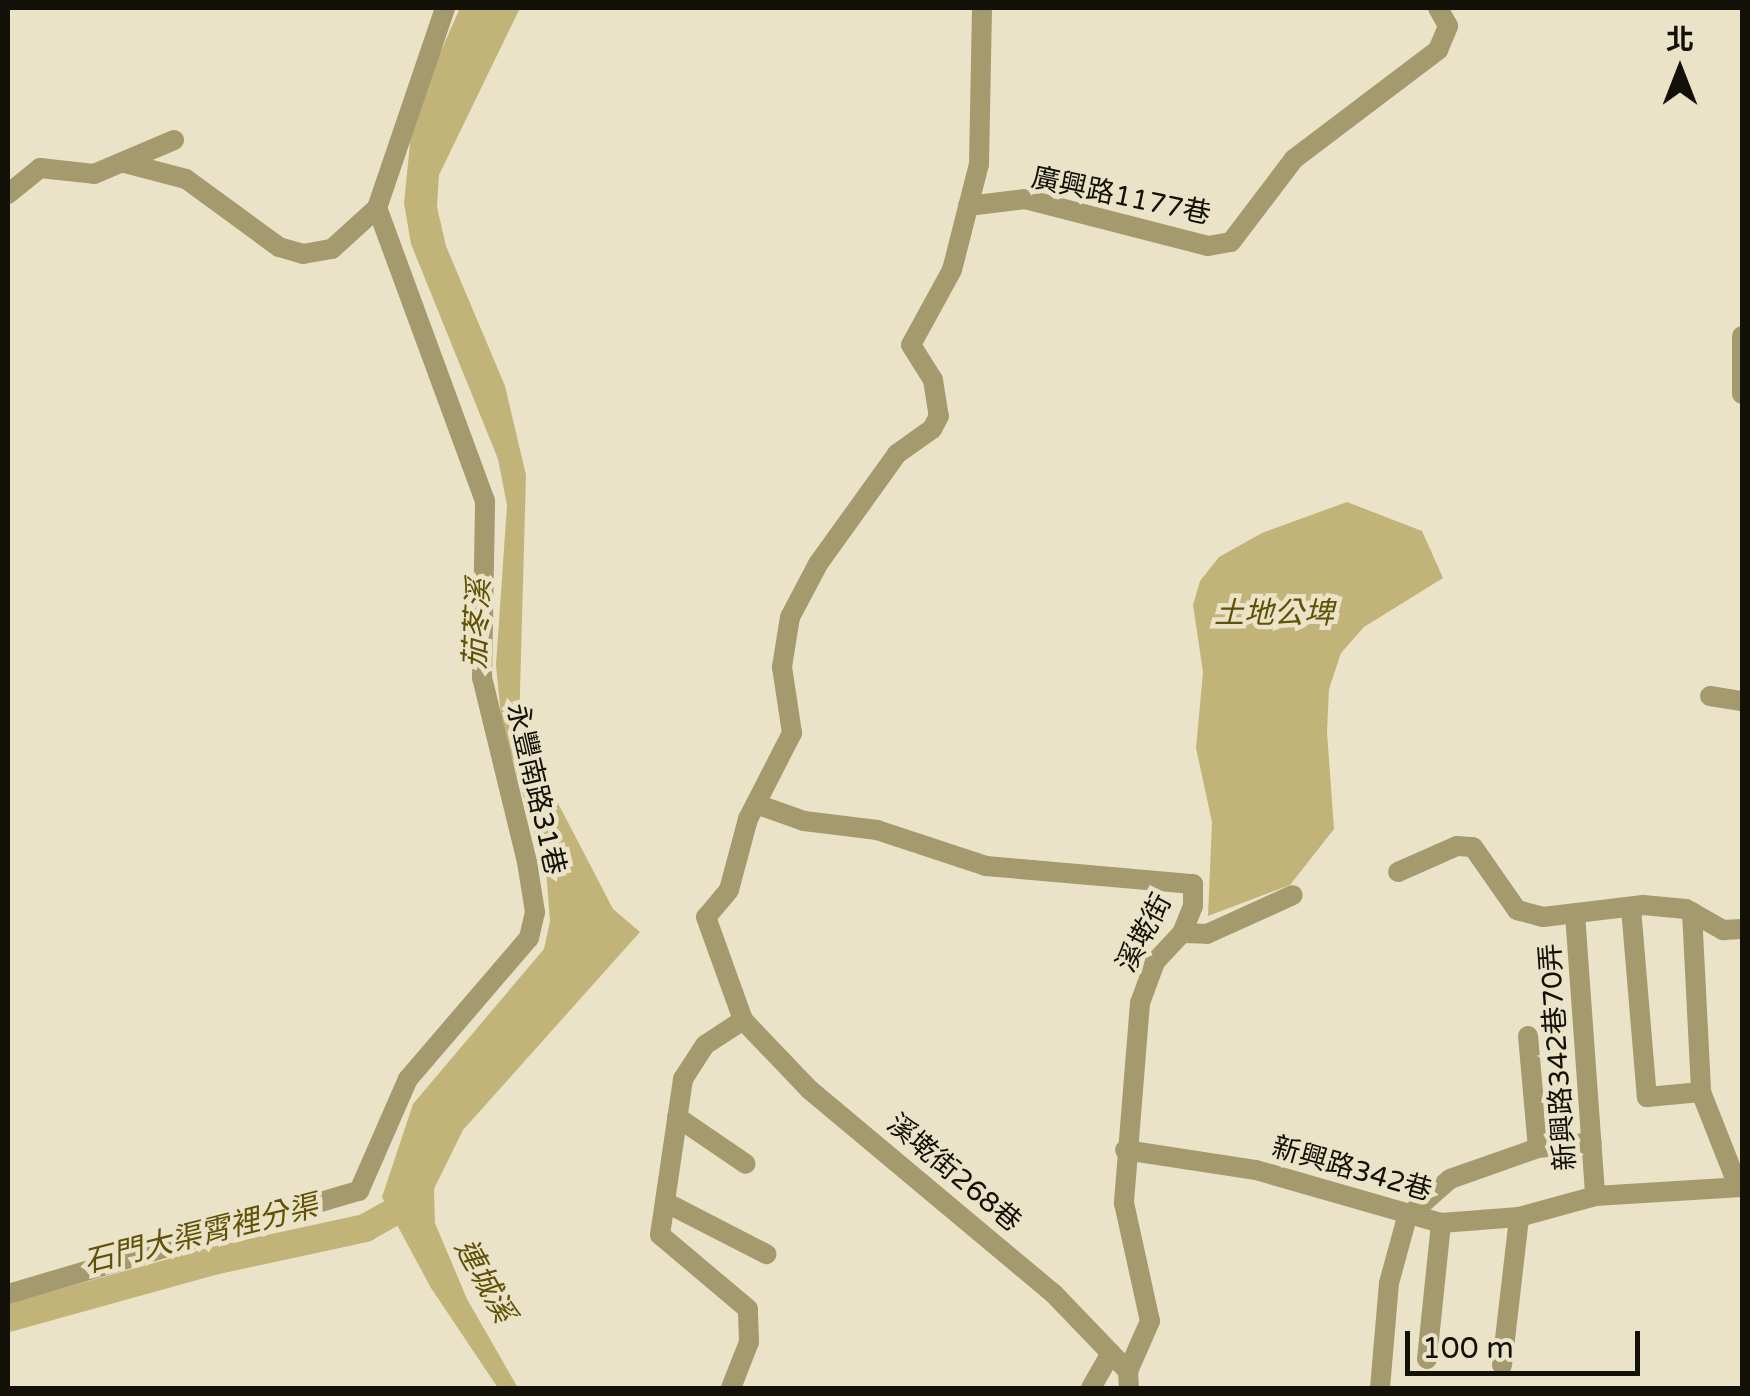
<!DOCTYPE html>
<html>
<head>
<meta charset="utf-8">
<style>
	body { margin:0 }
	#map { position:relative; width:1750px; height:1396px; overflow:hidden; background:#eae3c8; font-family:"Varela Round","Noto Sans TC",sans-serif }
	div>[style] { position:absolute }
	.water>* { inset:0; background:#c2b479 }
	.river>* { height:28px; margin:-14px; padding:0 14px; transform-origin:14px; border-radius:14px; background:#c2b479 }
	.minor>* { height:20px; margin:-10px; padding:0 10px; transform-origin:10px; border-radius:10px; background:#a59a6e }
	span { translate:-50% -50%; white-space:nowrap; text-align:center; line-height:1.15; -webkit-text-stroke:9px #eae3c8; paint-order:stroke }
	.street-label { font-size:28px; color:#121007 }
	.water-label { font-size:30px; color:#605106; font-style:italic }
	.frame { position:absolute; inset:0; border:10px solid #121007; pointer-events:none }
	.north { position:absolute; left:1630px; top:20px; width:100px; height:100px; -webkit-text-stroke:8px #eae3c8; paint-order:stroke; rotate:0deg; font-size:28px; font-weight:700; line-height:40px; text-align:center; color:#121007 }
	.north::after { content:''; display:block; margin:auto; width:35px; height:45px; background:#121007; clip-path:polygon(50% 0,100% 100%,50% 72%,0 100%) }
	.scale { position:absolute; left:1405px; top:1331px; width:235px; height:45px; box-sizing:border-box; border:5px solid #121007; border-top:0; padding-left:12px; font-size:30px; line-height:35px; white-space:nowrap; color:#121007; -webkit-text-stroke:8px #eae3c8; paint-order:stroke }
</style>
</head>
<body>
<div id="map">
	<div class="water">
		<i style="clip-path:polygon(460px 8px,520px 8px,439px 175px,437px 207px,446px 246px,505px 386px,526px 475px,519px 728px,613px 909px,640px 932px,463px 1130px,434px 1189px,435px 1223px,467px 1299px,518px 1388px,498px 1388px,431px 1288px,382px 1197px,413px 1104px,544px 949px,550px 921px,546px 870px,502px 726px,496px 665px,507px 505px,498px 459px,411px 244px,404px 203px,413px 114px)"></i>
		<i style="clip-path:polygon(1347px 502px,1422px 531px,1443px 578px,1364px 627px,1341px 653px,1329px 689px,1327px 732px,1334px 829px,1290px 885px,1208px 916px,1212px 822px,1196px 748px,1203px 672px,1193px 605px,1200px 581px,1219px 557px,1262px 533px)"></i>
	</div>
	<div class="river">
		<i style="left:8px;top:1318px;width:213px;rotate:-15.5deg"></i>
		<i style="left:213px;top:1261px;width:156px;rotate:-12.2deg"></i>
		<i style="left:365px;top:1228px;width:47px;rotate:-29.3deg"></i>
	</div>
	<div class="minor">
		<i style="left:982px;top:8px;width:156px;rotate:91.1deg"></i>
		<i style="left:979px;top:164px;width:109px;rotate:104.3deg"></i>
		<i style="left:952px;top:270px;width:85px;rotate:118.7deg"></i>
		<i style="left:911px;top:345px;width:41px;rotate:57.8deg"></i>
		<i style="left:933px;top:380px;width:36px;rotate:81deg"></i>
		<i style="left:939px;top:416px;width:15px;rotate:118deg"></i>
		<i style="left:932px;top:429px;width:43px;rotate:144.5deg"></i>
		<i style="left:897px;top:454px;width:135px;rotate:125.7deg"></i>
		<i style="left:818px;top:564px;width:60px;rotate:117.8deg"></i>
		<i style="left:790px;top:617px;width:51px;rotate:99.1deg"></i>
		<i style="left:782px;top:667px;width:67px;rotate:81.4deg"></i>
		<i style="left:792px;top:733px;width:97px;rotate:117.1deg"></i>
		<i style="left:748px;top:819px;width:73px;rotate:105deg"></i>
		<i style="left:729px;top:890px;width:35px;rotate:130deg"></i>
		<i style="left:706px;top:917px;width:109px;rotate:70.2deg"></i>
		<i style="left:743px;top:1020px;width:97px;rotate:46.3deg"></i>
		<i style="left:810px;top:1090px;width:317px;rotate:39.9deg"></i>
		<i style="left:1053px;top:1293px;width:108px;rotate:46.1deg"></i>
		<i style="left:125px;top:163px;width:63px;rotate:14.7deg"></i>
		<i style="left:186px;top:179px;width:115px;rotate:36.2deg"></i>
		<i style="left:279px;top:247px;width:25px;rotate:16deg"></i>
		<i style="left:303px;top:254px;width:29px;rotate:-10deg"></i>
		<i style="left:332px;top:249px;width:61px;rotate:-42.3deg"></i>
		<i style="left:8px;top:194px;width:41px;rotate:-39.1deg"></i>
		<i style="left:40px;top:168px;width:54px;rotate:6.3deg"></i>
		<i style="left:94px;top:174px;width:87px;rotate:-23deg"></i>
		<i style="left:968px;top:206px;width:57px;rotate:-7deg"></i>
		<i style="left:1025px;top:199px;width:189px;rotate:14.4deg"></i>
		<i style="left:1208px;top:246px;width:23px;rotate:-10deg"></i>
		<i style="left:1231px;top:242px;width:104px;rotate:-52.8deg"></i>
		<i style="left:1294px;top:159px;width:181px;rotate:-37.1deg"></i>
		<i style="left:1438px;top:50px;width:26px;rotate:-67deg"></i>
		<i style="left:1448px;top:26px;width:21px;rotate:-119deg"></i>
		<i style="left:1742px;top:336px;width:58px;rotate:90deg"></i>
		<i style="left:1710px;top:696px;width:32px;rotate:9deg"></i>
		<i style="left:756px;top:804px;width:51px;rotate:19.5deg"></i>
		<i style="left:804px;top:821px;width:74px;rotate:7deg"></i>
		<i style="left:877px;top:830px;width:115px;rotate:18.3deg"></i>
		<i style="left:986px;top:866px;width:208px;rotate:5deg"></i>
		<i style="left:1193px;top:884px;width:22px;rotate:90deg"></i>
		<i style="left:1193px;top:906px;width:29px;rotate:112deg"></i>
		<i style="left:1182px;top:933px;width:40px;rotate:133deg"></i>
		<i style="left:1155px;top:962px;width:44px;rotate:110.1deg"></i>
		<i style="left:1140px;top:1003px;width:201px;rotate:94.6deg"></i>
		<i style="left:1124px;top:1203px;width:121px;rotate:77.6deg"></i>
		<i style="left:1150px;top:1321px;width:55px;rotate:113.7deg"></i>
		<i style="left:1128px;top:1371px;width:17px;rotate:87deg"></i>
		<i style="left:1398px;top:872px;width:64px;rotate:-23.8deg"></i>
		<i style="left:1457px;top:846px;width:16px;rotate:4deg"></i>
		<i style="left:1473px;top:847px;width:77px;rotate:55.1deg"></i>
		<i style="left:1517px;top:910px;width:27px;rotate:15deg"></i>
		<i style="left:1543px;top:917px;width:101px;rotate:-6.8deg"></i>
		<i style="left:1643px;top:905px;width:43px;rotate:5.3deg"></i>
		<i style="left:1686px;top:909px;width:43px;rotate:29.6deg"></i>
		<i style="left:1723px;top:930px;width:19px;rotate:-3deg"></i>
		<i style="left:1631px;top:908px;width:190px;rotate:85.2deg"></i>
		<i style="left:1647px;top:1097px;width:54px;rotate:-5.3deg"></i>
		<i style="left:1692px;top:912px;width:180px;rotate:87.1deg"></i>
		<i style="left:1701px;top:1092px;width:101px;rotate:68.5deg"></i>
		<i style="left:1575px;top:914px;width:283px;rotate:85.9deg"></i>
		<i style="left:1182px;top:933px;width:25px;rotate:2deg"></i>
		<i style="left:1207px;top:934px;width:94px;rotate:-24.4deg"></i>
		<i style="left:1528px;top:1036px;width:112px;rotate:84.9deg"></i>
		<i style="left:677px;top:1117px;width:83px;rotate:34.3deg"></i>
		<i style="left:1125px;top:1150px;width:133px;rotate:8.7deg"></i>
		<i style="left:1256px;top:1170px;width:192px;rotate:16deg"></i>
		<i style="left:1441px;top:1223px;width:78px;rotate:-4.4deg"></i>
		<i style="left:1519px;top:1217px;width:79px;rotate:-15.4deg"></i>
		<i style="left:1595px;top:1196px;width:147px;rotate:-3.5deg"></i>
		<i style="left:665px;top:1202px;width:114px;rotate:27.2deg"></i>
		<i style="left:8px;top:1294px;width:366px;rotate:-16.4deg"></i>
		<i style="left:359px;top:1191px;width:122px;rotate:-66.4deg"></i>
		<i style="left:408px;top:1079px;width:186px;rotate:-49.4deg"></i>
		<i style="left:529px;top:938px;width:27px;rotate:-77deg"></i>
		<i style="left:535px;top:912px;width:51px;rotate:-99.1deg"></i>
		<i style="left:527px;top:862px;width:189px;rotate:-103.7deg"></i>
		<i style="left:482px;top:678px;width:177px;rotate:-89deg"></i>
		<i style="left:485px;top:501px;width:312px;rotate:-110.2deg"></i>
		<i style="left:377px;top:208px;width:211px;rotate:-71.2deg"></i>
		<i style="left:1427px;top:1359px;width:137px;rotate:-84.1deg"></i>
		<i style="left:1502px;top:1365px;width:149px;rotate:-83.4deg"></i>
		<i style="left:731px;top:1388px;width:49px;rotate:-68.6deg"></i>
		<i style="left:749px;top:1342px;width:33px;rotate:-92deg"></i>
		<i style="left:748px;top:1309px;width:115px;rotate:-139.9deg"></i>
		<i style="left:660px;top:1235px;width:158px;rotate:-81.6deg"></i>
		<i style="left:683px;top:1079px;width:40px;rotate:-57.1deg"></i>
		<i style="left:705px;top:1045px;width:45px;rotate:-33.3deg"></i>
		<i style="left:1091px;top:1388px;width:40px;rotate:-60.3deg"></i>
		<i style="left:1380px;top:1388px;width:105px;rotate:-85.1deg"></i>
		<i style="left:1389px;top:1283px;width:68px;rotate:-74.7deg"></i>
		<i style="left:1407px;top:1217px;width:57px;rotate:-41.5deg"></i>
		<i style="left:1450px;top:1179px;width:93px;rotate:-19.4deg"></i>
		<i style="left:1538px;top:1148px;width:54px;rotate:-6.3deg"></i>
	</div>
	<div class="street-label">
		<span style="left:1121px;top:196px;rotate:12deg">廣興路1177巷</span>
		<span style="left:536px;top:789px;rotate:77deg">永豐南路31巷</span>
		<span style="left:1144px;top:933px;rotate:-62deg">溪墘街</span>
		<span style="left:1558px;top:1057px;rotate:-94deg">新興路342巷70弄</span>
		<span style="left:1352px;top:1169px;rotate:16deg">新興路342巷</span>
		<span style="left:954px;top:1173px;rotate:40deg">溪墘街268巷</span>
	</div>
	<div class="water-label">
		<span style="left:1274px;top:614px">土地公埤</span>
		<span style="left:478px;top:624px;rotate:-87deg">茄苳溪</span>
		<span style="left:201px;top:1235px;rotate:-14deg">石門大渠霄裡分渠</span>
		<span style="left:484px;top:1281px;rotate:61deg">連城溪</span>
	</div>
	<div class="frame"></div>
	<div class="north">北</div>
	<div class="scale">100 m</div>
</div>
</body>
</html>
